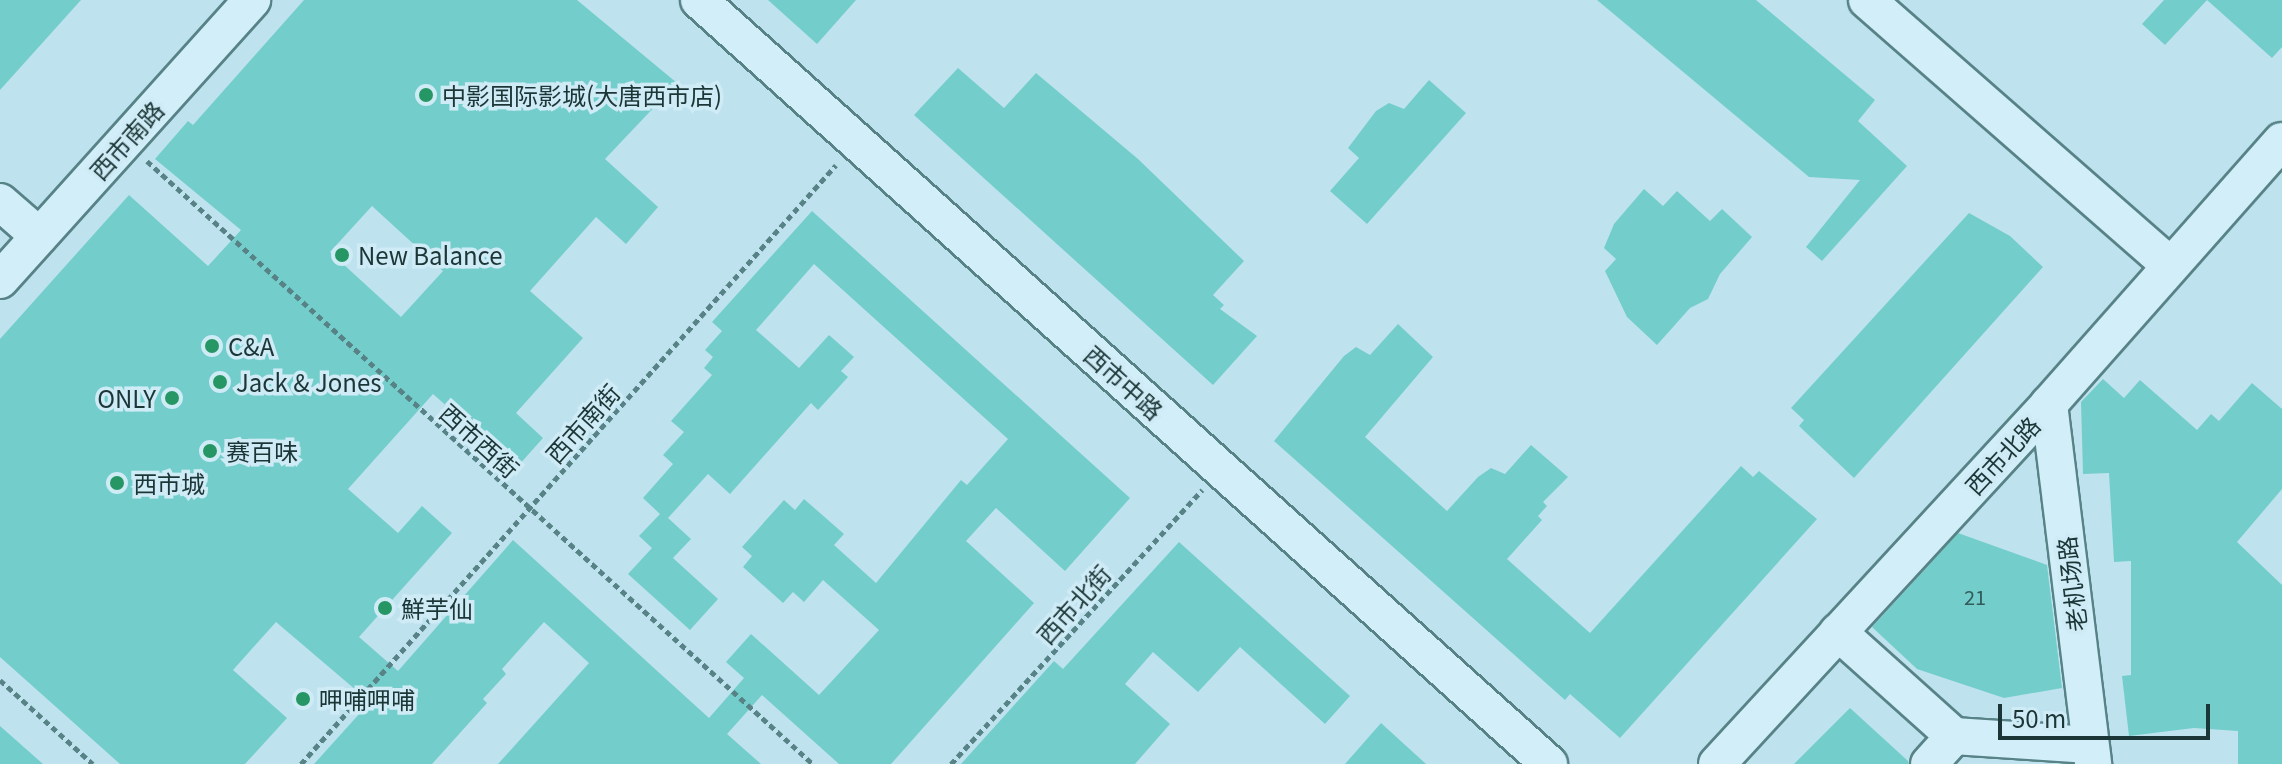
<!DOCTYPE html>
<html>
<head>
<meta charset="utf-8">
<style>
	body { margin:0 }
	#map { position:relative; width:2282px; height:764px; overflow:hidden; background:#bfe2ef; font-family:Georgia,"Noto Sans SC",serif }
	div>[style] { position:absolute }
	.building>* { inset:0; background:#73cecb }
	.path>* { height:5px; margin-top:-2.5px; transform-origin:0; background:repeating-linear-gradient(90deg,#578387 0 6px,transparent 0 10px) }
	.roads { filter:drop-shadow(2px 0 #578387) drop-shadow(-2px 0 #578387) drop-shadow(0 2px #578387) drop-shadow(0 -2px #578387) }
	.minor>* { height:36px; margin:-18px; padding:0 18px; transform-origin:18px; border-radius:18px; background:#d2eff9 }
	.dots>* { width:22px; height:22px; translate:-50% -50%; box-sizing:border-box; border:4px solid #ceebf6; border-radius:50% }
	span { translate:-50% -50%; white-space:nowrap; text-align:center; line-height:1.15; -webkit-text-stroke:7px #ceebf6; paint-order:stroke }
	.number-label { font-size:20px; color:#325b5b }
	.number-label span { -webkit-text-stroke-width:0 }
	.poi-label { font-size:24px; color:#1c3536 }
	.left { translate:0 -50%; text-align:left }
	.right { translate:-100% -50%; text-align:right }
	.street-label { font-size:24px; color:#1c3536 }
	.scale { position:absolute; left:1998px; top:704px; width:212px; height:36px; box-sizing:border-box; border:4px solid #1c3536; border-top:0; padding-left:10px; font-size:24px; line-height:28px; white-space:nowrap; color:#1c3536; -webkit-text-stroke:6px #ceebf6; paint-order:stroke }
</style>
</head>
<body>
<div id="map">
	<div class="building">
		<i style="clip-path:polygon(0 0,81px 0,0 90px)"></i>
		<i style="clip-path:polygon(evenodd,304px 0,577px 0,677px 83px,605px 159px,658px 207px,626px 244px,596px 217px,530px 291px,583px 338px,516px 413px,543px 438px,510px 475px,477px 445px,483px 438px,433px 394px,348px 489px,398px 533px,422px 506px,452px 533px,359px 637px,398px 671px,513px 540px,709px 718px,744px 678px,726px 662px,751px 634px,819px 695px,879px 630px,823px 580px,804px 602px,793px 592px,783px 603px,743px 567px,752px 556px,742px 547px,784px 500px,795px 510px,804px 499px,844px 534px,834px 545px,876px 583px,961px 480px,967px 485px,1008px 439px,814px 264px,756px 330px,799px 368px,829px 335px,854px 357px,841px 371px,848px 377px,818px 410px,811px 403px,730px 494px,708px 474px,668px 518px,691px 539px,673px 558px,718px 599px,690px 630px,628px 574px,652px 548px,639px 536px,660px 514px,643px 498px,673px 464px,663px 455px,684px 432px,671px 421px,712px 375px,704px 368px,713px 357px,705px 350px,722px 331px,712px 322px,812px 211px,1130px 498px,1065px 571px,996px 508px,966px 541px,1034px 603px,891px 764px,839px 764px,762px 695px,727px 734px,761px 764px,498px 764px,589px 663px,544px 622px,502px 669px,506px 674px,483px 699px,487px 703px,432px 764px,314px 764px,370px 702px,276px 622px,233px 670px,287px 718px,245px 764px,120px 764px,0 657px,0 339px,129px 195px,208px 266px,241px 230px,155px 159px,188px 121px,193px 125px,304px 0,372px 206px,443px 271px,401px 317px,330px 252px,372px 206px)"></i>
		<i style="clip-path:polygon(768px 0,856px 0,817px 44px)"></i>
		<i style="clip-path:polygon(1597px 0,1756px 0,1875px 100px,1858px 121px,1907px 166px,1822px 261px,1806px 247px,1860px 180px,1809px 177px)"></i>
		<i style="clip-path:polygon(2164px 0,2282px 0,2282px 47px,2272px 58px,2207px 0,2165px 45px,2142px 24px)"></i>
		<i style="clip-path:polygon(958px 68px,1004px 108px,1036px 73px,1138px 159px,1244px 261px,1213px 295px,1224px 305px,1220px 309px,1257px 336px,1213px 385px,914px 115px)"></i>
		<i style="clip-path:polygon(1429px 80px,1466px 113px,1367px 224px,1330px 191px,1359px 158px,1348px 148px,1376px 111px,1389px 103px,1404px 109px)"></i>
		<i style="clip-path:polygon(1644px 189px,1663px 206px,1677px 191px,1710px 221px,1722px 209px,1752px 237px,1720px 274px,1708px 299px,1690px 308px,1657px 345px,1627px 317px,1605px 271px,1616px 259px,1604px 248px,1614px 224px)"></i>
		<i style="clip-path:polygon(1969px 213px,2010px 236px,2043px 267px,1854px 478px,1799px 426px,1804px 420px,1791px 408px)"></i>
		<i style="clip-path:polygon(1398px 324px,1433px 357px,1365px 437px,1447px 511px,1478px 477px,1491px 468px,1505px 474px,1531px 445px,1568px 477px,1543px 502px,1547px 506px,1538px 516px,1542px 520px,1507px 559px,1590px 633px,1741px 466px,1753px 477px,1759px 471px,1817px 519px,1620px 738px,1570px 694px,1565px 700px,1274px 441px,1344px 356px,1356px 347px,1370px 355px)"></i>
		<i style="clip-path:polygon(2103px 379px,2124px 398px,2140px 380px,2197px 430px,2211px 414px,2219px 421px,2252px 383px,2282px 409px,2282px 489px,2237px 542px,2282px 585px,2282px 764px,2238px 764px,2238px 731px,2194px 728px,2129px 736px,2122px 676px,2131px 675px,2131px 561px,2114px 562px,2109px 473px,2083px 474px,2081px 402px)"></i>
		<i style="clip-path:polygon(1958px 533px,2047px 565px,2062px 688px,2004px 698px,1917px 669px,1872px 627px)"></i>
		<i style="clip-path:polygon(1179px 542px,1350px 696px,1325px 724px,1240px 647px,1198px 692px,1153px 652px,1125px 684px,1170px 724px,1135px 764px,961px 764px,1054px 661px,1063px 669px)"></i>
		<i style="clip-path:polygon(1850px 708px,1908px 761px,1909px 764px,1794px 764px)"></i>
		<i style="clip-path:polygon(1381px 723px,1426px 764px,1345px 764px)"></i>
		<i style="clip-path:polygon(0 726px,43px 764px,0 764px)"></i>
	</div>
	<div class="path">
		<i style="left:147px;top:161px;width:898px;rotate:42.16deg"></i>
		<i style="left:0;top:680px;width:125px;rotate:42.1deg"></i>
		<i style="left:301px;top:764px;width:803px;rotate:-48.23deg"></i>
		<i style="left:951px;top:764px;width:372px;rotate:-47.5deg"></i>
	</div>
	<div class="roads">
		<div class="minor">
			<i style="left:699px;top:0;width:1143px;rotate:41.95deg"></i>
			<i style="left:1867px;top:0;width:401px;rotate:41.2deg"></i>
			<i style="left:0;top:202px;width:52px;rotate:41.1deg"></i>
			<i style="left:0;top:280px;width:377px;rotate:-48deg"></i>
			<i style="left:2049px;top:404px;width:363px;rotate:83deg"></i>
			<i style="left:1838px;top:632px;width:156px;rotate:41.9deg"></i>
			<i style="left:1954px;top:736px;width:136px;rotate:3.8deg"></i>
			<i style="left:1717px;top:764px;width:490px;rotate:-47.3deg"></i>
			<i style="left:2049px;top:404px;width:351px;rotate:-48.5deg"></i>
			<i style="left:1929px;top:764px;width:38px;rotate:-48deg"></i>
		</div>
	</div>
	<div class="dots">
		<i style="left:426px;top:95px;background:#269764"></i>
		<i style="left:342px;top:255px;background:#269764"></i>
		<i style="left:212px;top:346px;background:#269764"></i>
		<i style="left:220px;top:382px;background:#269764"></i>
		<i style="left:172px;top:398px;background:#269764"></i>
		<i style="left:210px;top:451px;background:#269764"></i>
		<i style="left:117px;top:483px;background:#269764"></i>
		<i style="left:385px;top:608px;background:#269764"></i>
		<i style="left:303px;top:699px;background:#269764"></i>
	</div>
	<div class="number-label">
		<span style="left:1975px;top:596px">21</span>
	</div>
	<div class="poi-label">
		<span class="left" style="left:442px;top:95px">中影国际影城(大唐西市店)</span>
		<span class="left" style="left:358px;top:255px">New Balance</span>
		<span class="left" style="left:228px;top:346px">C&amp;A</span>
		<span class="left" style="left:236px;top:382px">Jack &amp; Jones</span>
		<span class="right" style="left:156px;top:398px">ONLY</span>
		<span class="left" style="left:226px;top:451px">赛百味</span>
		<span class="left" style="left:133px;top:483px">西市城</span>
		<span class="left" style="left:401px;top:608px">鮮芋仙</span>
		<span class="left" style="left:319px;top:699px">呷哺呷哺</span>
	</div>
	<div class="street-label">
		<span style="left:126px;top:140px;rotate:-48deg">西市南路</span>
		<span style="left:1124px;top:382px;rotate:42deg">西市中路</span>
		<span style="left:582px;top:423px;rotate:-48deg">西市南街</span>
		<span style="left:480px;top:440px;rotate:42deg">西市西街</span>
		<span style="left:2002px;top:455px;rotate:-47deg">西市北路</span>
		<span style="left:2071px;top:584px;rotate:-97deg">老机场路</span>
		<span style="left:1073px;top:604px;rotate:-48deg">西市北街</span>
	</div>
	<div class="scale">50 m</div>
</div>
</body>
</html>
